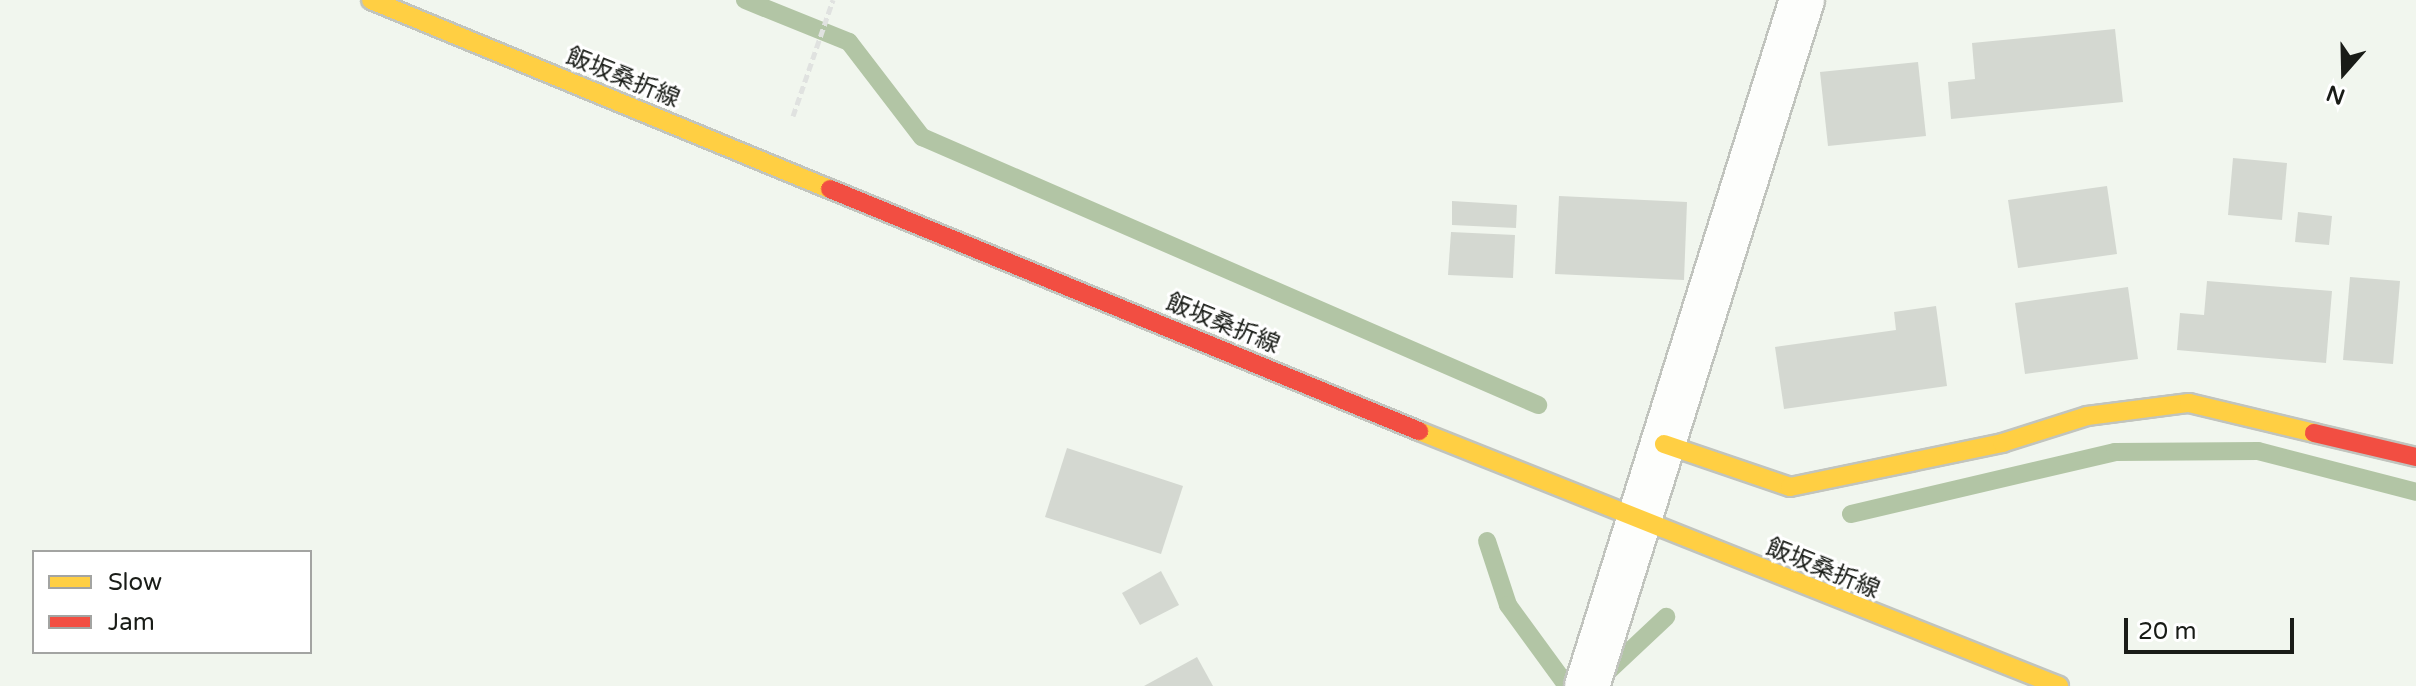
<!DOCTYPE html>
<html>
<head>
<meta charset="utf-8">
<style>
	body { margin:0 }
	#map { position:relative; width:2416px; height:686px; overflow:hidden; background:#f1f6ee; font-family:"Varela Round","Noto Sans JP",sans-serif }
	div>[style] { position:absolute }
	.stream>* { height:18px; margin:-9px; padding:0 9px; transform-origin:9px; border-radius:9px; background:#b2c5a5 }
	.building>* { inset:0; background:#d4d8d1 }
	.path>* { height:5px; margin-top:-2.5px; transform-origin:0; background:repeating-linear-gradient(90deg,#e0e2e0 0 8px,transparent 0 12px) }
	.roads { filter:drop-shadow(2px 0 #c1c4be) drop-shadow(-2px 0 #c1c4be) drop-shadow(0 2px #c1c4be) drop-shadow(0 -2px #c1c4be) }
	.street>* { height:44px; margin:-22px; padding:0 22px; transform-origin:22px; border-radius:22px; background:#fdfefc }
	.slow>* { height:18px; margin:-9px; padding:0 9px; transform-origin:9px; border-radius:9px; background:#ffcf43 }
	.jam>* { height:18px; margin:-9px; padding:0 9px; transform-origin:9px; border-radius:9px; background:#f24e42 }
	span { translate:-50% -50%; white-space:nowrap; text-align:center; line-height:1.15; -webkit-text-stroke:6px #fff; paint-order:stroke }
	.street-label { font-size:24px; color:#191c17 }
	.legend { position:absolute; left:32px; top:550px; width:280px; height:104px; box-sizing:border-box; background:#fff; border:2px solid #a3a4a2; margin:0; padding:10px 14px; list-style:none; font-size:24px; color:#191c17 }
	.legend li { display:flex; align-items:center; gap:16px; height:40px }
	.legend b { width:40px; border:2px solid #a3a4a2 }
	.north { position:absolute; left:2304px; top:32px; width:80px; height:80px; -webkit-text-stroke:6px #fff; paint-order:stroke; rotate:200deg; font-size:22px; font-weight:700; line-height:32px; text-align:center; color:#191c17 }
	.north::after { content:''; display:block; margin:auto; width:28px; height:36px; background:#191c17; clip-path:polygon(50% 0,100% 100%,50% 72%,0 100%) }
	.scale { position:absolute; left:2124px; top:618px; width:170px; height:36px; box-sizing:border-box; border:4px solid #191c17; border-top:0; padding-left:10px; font-size:24px; line-height:28px; white-space:nowrap; color:#191c17; -webkit-text-stroke:6px #fff; paint-order:stroke }
</style>
</head>
<body>
<div id="map">
	<div class="stream">
		<i style="left:745px;top:0;width:112px;rotate:22deg"></i>
		<i style="left:849px;top:42px;width:120px;rotate:52.5deg"></i>
		<i style="left:922px;top:137px;width:672px;rotate:23.51deg"></i>
		<i style="left:1851px;top:514px;width:271px;rotate:-13.2deg"></i>
		<i style="left:2115px;top:452px;width:143px;rotate:-0.4deg"></i>
		<i style="left:2258px;top:451px;width:163px;rotate:14.5deg"></i>
		<i style="left:1487px;top:541px;width:67px;rotate:71.8deg"></i>
		<i style="left:1508px;top:605px;width:100px;rotate:53.9deg"></i>
		<i style="left:1600px;top:679px;width:91px;rotate:-43.2deg"></i>
	</div>
	<div class="building">
		<i style="clip-path:polygon(2115px 29px,2123px 102px,1951px 119px,1948px 82px,1975px 79px,1972px 43px)"></i>
		<i style="clip-path:polygon(1918px 62px,1926px 136px,1828px 146px,1820px 72px)"></i>
		<i style="clip-path:polygon(2233px 158px,2287px 163px,2282px 220px,2228px 215px)"></i>
		<i style="clip-path:polygon(2107px 186px,2117px 254px,2018px 268px,2008px 200px)"></i>
		<i style="clip-path:polygon(1559px 196px,1687px 202px,1684px 280px,1555px 274px)"></i>
		<i style="clip-path:polygon(1452px 201px,1517px 205px,1516px 228px,1452px 225px)"></i>
		<i style="clip-path:polygon(2298px 212px,2332px 216px,2329px 245px,2295px 242px)"></i>
		<i style="clip-path:polygon(1451px 232px,1515px 235px,1513px 278px,1448px 275px)"></i>
		<i style="clip-path:polygon(2350px 277px,2400px 281px,2393px 364px,2343px 360px)"></i>
		<i style="clip-path:polygon(2207px 281px,2332px 291px,2326px 363px,2177px 350px,2180px 313px,2204px 315px)"></i>
		<i style="clip-path:polygon(2128px 287px,2138px 359px,2025px 374px,2015px 303px)"></i>
		<i style="clip-path:polygon(1936px 306px,1947px 386px,1784px 409px,1775px 347px,1896px 330px,1894px 312px)"></i>
		<i style="clip-path:polygon(1067px 448px,1183px 486px,1161px 554px,1045px 517px)"></i>
		<i style="clip-path:polygon(1161px 571px,1179px 605px,1140px 625px,1122px 593px)"></i>
		<i style="clip-path:polygon(1197px 657px,1213px 686px,1144px 686px)"></i>
	</div>
	<div class="path">
		<i style="left:793px;top:116px;width:123px;rotate:-71deg"></i>
	</div>
	<div class="roads">
		<div class="street">
			<i style="left:1587px;top:686px;width:719px;rotate:-72.6deg"></i>
		</div>
		<div class="slow">
			<i style="left:371px;top:0;width:496px;rotate:22.4deg"></i>
			<i style="left:1419px;top:431px;width:689px;rotate:21.72deg"></i>
			<i style="left:1664px;top:444px;width:133px;rotate:18.8deg"></i>
			<i style="left:1790px;top:487px;width:217px;rotate:-11.7deg"></i>
			<i style="left:2002px;top:443px;width:89px;rotate:-17.6deg"></i>
			<i style="left:2087px;top:416px;width:103px;rotate:-7.3deg"></i>
			<i style="left:2189px;top:403px;width:129px;rotate:13.5deg"></i>
		</div>
		<div class="jam">
			<i style="left:830px;top:189px;width:637px;rotate:22.34deg"></i>
			<i style="left:2314px;top:433px;width:105px;rotate:13.2deg"></i>
		</div>
	</div>
	<div class="street-label">
		<span style="left:623px;top:78px;rotate:22deg">飯坂桑折線</span>
		<span style="left:1223px;top:324px;rotate:22deg">飯坂桑折線</span>
		<span style="left:1823px;top:569px;rotate:22deg">飯坂桑折線</span>
	</div>
	<ul class="legend">
	<li><b style="height:10px;background:#ffcf43"></b>Slow</li>
	<li><b style="height:10px;background:#f24e42"></b>Jam</li>
	</ul>
	<div class="north">N</div>
	<div class="scale">20 m</div>
</div>
</body>
</html>
